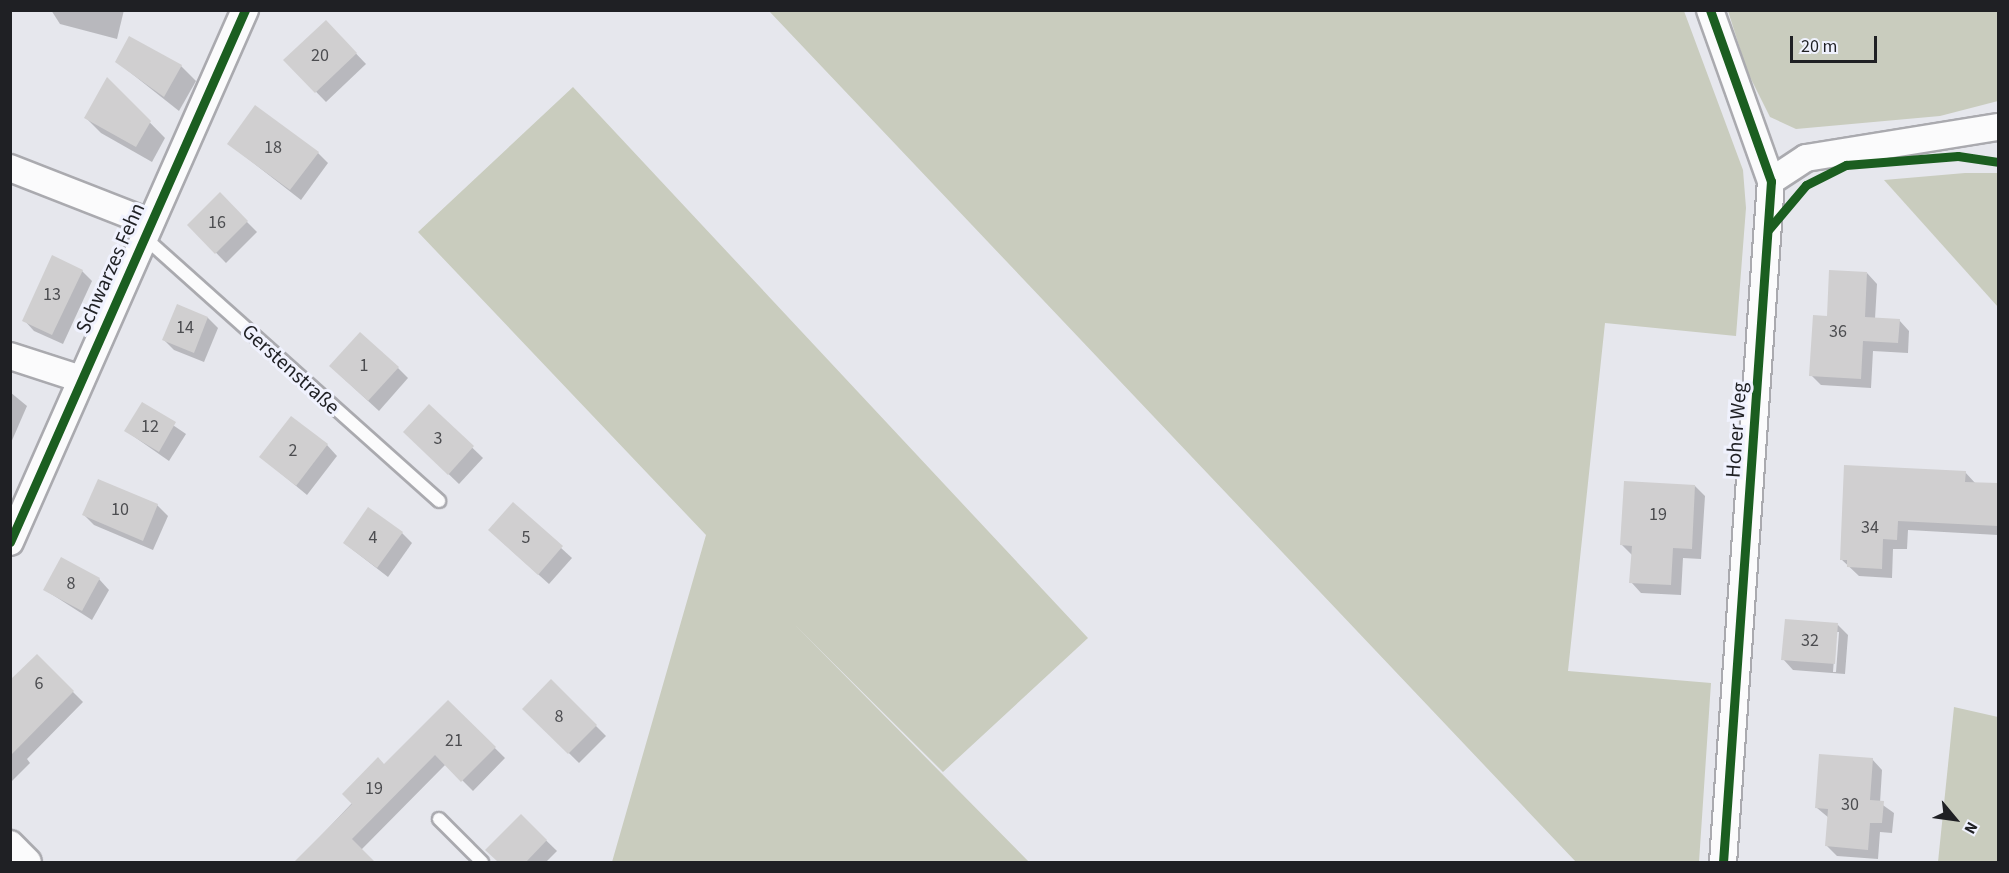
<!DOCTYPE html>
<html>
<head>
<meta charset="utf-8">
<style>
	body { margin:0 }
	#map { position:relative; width:2009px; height:873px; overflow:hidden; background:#e6e7ed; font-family:"Source Sans 3",sans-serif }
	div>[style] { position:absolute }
	.green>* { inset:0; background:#c9ccbe }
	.shadow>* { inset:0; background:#0003 }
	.building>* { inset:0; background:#d0cfd0 }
	.roads { filter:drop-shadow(2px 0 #aaaaaf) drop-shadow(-2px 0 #aaaaaf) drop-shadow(0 2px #aaaaaf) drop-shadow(0 -2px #aaaaaf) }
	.service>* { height:12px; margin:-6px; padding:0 6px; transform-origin:6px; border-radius:6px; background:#fbfbfc }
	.minor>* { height:26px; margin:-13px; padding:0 13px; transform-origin:13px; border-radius:13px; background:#fbfbfc }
	.cycleway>* { height:9px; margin:-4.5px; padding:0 4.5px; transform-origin:4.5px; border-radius:4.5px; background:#1b5e20 }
	span { translate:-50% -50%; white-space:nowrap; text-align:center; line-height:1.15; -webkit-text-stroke:6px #f0f2fe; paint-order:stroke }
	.number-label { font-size:18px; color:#4c4d50 }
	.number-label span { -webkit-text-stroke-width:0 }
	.street-label { font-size:21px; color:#1f2024 }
	.frame { position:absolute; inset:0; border:12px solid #1f2024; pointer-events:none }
	.north { position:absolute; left:1925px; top:789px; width:60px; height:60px; -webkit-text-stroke:4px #f0f2fe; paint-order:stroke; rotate:119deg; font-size:16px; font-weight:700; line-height:24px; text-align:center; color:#1f2024 }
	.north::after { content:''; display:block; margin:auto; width:21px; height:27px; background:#1f2024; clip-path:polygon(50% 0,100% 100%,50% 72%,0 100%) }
	.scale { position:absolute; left:1790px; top:36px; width:87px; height:27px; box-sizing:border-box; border:3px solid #1f2024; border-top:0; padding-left:8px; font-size:18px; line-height:21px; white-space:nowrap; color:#1f2024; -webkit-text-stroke:4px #f0f2fe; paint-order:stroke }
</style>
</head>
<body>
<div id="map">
	<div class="green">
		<i style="clip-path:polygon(769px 11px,1684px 11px,1743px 170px,1746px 208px,1736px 336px,1605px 323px,1568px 671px,1711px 683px,1699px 862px,1576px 862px)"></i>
		<i style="clip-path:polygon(1728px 11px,1998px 11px,1998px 101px,1940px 116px,1796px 129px,1770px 117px,1747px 71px)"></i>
		<i style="clip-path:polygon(573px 87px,1088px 638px,943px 772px,795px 625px,1029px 862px,612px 862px,706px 535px,418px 232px)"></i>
		<i style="clip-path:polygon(1965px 173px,1998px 173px,1998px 307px,1884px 180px)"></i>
		<i style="clip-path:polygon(1954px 707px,1998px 717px,1998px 862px,1938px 862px)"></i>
	</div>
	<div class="shadow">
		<i style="clip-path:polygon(51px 10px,124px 10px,117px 39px,60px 24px)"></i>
		<i style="clip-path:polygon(326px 22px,366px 64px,326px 102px,285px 60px)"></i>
		<i style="clip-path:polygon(117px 62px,181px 66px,196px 81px,179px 111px)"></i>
		<i style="clip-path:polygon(122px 94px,165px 138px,152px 162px,101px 133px,86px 118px)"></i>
		<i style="clip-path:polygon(229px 144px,318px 153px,328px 163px,301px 200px)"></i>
		<i style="clip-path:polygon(220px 195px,257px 232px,226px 263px,189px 225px)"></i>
		<i style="clip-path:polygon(82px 271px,92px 281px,63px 344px,34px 331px,24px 320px)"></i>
		<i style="clip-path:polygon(1867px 273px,1877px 284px,1875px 319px,1899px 320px,1909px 331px,1908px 353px,1873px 351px,1871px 388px,1821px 385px,1811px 375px)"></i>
		<i style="clip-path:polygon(178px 306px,208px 318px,218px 328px,204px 362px,174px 350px,164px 340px)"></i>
		<i style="clip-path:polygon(398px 368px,408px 378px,379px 411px,341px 376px)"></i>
		<i style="clip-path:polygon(10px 392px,27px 406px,10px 445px)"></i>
		<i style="clip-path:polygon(142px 404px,186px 434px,169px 461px,126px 431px)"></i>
		<i style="clip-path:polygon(429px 406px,483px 458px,459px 484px,415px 442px)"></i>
		<i style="clip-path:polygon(327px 445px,337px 456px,307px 495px,261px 457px)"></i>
		<i style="clip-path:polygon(1965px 472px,1976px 484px,1998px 485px,1998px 535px,1908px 530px,1907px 549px,1893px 549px,1892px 578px,1859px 576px,1841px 559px)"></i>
		<i style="clip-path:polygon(1695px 486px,1705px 496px,1701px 559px,1683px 558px,1681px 595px,1641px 593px,1631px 582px,1633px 556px,1622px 545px)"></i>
		<i style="clip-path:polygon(513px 504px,572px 558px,549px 584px,500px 540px)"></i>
		<i style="clip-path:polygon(157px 505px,168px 516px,153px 550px,94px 525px,84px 515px)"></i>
		<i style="clip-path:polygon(402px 533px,412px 543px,388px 577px,344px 543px)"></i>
		<i style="clip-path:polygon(99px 579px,109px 590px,92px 620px,45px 590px)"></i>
		<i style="clip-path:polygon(evenodd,1838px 625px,1848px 635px,1845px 674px,1793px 670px,1783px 659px,1838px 625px,1836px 632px,1839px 632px,1836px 672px,1833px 672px,1836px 632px)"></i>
		<i style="clip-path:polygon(37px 656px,83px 702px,27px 759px,30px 763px,10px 783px,10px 699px)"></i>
		<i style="clip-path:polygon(551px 681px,606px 736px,579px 763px,524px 709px)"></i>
		<i style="clip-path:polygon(448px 702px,505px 758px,473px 791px,446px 764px,361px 850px,373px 862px,296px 862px)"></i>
		<i style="clip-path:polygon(1872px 759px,1882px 770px,1880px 803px,1894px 813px,1892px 833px,1880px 832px,1878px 859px,1837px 856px,1827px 846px,1829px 818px,1817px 808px)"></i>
		<i style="clip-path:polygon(521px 816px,557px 851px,546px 862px,500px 862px,488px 850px)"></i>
	</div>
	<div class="building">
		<i style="clip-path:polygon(326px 20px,357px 53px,315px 93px,283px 60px)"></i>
		<i style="clip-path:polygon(129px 36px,182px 65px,164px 97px,115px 62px)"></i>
		<i style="clip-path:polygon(107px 77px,151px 121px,136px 147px,84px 118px)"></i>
		<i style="clip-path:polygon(255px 105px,319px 152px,290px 190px,227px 144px)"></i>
		<i style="clip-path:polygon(220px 192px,248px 221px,215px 254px,187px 225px)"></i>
		<i style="clip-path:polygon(52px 255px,83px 270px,52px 335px,22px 321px)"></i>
		<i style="clip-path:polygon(1829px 270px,1867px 272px,1865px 317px,1900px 319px,1898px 343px,1863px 341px,1861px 379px,1809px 376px,1813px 315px,1827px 316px)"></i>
		<i style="clip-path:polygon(177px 304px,208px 317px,194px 353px,162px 340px)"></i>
		<i style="clip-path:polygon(360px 332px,399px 367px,368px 401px,329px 366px)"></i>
		<i style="clip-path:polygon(142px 402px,176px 422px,159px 452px,124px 431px)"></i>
		<i style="clip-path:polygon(429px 404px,474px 446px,448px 475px,403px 432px)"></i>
		<i style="clip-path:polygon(291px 416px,328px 444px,296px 486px,259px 457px)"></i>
		<i style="clip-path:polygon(1844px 465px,1966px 471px,1965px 482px,1998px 483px,1998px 526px,1898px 521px,1897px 540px,1883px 539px,1882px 569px,1847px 567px,1847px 560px,1840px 560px)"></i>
		<i style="clip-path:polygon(98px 479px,158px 504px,143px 541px,82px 515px)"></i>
		<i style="clip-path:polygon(1624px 481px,1695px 485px,1692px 549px,1673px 548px,1671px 585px,1629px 583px,1632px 546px,1620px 545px)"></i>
		<i style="clip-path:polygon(513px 502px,563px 546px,538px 575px,488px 530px)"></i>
		<i style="clip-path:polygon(368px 507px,403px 532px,377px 568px,343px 543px)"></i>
		<i style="clip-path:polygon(61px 557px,100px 578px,82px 611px,43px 590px)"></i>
		<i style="clip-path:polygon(1785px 619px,1838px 623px,1835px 664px,1781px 660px)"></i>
		<i style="clip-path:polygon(37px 654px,74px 691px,10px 756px,10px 680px)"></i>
		<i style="clip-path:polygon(551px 679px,597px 725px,568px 754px,522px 709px)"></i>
		<i style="clip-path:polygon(448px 700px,496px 747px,461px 782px,435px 755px,352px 839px,375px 862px,294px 862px,352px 804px,342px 794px,378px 757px,384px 764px)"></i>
		<i style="clip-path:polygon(1819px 754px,1873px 758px,1870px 800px,1884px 801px,1882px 823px,1870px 823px,1868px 850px,1825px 846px,1828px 809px,1815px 808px)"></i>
		<i style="clip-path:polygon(521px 814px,547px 840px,526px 862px,498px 862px,485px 850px)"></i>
	</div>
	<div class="roads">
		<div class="service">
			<i style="left:144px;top:237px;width:396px;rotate:41.8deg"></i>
			<i style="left:439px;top:819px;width:61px;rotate:45deg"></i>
		</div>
		<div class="minor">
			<i style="left:1710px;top:10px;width:182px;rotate:70.4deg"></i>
			<i style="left:1771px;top:181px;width:683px;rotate:94.03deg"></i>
			<i style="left:10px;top:168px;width:150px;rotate:21.4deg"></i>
			<i style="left:1771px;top:181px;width:42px;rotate:-33.3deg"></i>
			<i style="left:1806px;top:158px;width:194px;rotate:-9.2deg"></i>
			<i style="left:10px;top:356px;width:75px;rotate:17.9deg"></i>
			<i style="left:10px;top:542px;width:582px;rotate:-66.17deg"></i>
			<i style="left:10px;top:844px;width:25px;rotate:45deg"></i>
		</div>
	</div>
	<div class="cycleway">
		<i style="left:1710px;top:10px;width:182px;rotate:70.4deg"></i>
		<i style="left:1771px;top:181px;width:683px;rotate:94.03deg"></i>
		<i style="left:1768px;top:230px;width:59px;rotate:-49.8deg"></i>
		<i style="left:1806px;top:185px;width:45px;rotate:-26.6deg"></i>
		<i style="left:1846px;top:165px;width:112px;rotate:-4.6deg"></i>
		<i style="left:1958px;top:156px;width:40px;rotate:8.5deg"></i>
		<i style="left:10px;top:542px;width:582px;rotate:-66.17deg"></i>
	</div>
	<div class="number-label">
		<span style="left:320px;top:56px">20</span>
		<span style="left:273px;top:148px">18</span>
		<span style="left:217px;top:223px">16</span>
		<span style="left:52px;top:295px">13</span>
		<span style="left:185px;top:328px">14</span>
		<span style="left:1838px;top:332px">36</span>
		<span style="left:364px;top:366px">1</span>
		<span style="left:150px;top:427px">12</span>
		<span style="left:438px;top:439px">3</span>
		<span style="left:293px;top:451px">2</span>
		<span style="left:120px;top:510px">10</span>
		<span style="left:1658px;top:515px">19</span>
		<span style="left:1870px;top:528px">34</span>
		<span style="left:373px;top:538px">4</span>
		<span style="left:526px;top:538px">5</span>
		<span style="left:71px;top:584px">8</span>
		<span style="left:1810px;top:641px">32</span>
		<span style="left:39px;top:684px">6</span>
		<span style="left:559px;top:717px">8</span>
		<span style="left:454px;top:741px">21</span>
		<span style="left:374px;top:789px">19</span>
		<span style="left:1850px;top:805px">30</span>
	</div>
	<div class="street-label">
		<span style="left:110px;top:268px;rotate:-66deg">Schwarzes Fehn</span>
		<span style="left:291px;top:369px;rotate:42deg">Gerstenstraße</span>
		<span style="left:1736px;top:430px;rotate:-86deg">Hoher Weg</span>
	</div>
	<div class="frame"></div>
	<div class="north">N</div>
	<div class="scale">20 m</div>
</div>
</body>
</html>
